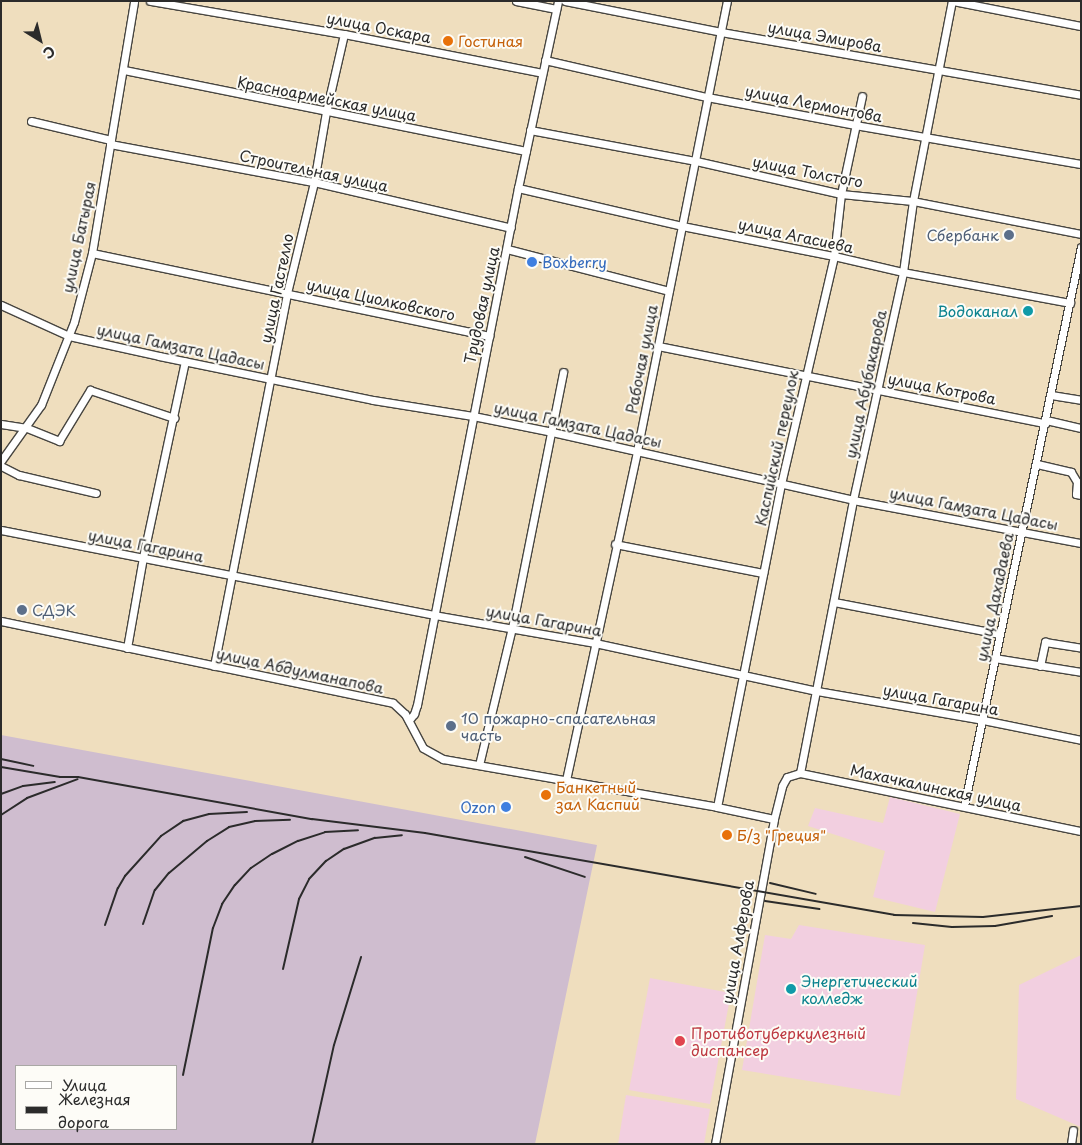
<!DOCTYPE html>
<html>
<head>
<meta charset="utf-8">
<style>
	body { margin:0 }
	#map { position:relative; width:1082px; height:1145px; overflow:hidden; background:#efdebe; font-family:"Playpen Sans",sans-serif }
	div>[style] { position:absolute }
	.built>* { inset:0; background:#f2cfe0 }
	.industrial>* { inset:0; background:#cfbdcf }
	.roads { filter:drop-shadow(1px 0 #484641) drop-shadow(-1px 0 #484641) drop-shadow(0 1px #484641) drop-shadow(0 -1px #484641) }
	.minor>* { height:7px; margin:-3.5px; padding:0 3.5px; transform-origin:3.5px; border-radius:3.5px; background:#fff }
	.rail>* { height:2px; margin:-1px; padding:0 1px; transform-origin:1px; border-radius:1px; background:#2b2b2b }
	.dots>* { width:14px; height:14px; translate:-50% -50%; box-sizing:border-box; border:2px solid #fdfcf7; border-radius:50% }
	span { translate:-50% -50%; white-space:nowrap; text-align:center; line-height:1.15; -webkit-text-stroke:4px #fdfcf7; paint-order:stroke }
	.street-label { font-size:15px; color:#2b2b2b }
	.food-label { font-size:15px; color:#c56008 }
	.left { translate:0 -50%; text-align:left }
	.service-label { font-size:15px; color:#4e5e75 }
	.right { translate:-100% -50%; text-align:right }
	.shop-label { font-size:15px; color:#366cbe }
	.culture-label { font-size:15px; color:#0d838f }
	.health-label { font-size:15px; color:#be3a42 }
	.frame { position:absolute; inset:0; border:2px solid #2b2b2b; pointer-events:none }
	.legend { position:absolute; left:15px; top:1065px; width:162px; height:65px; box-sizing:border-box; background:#fdfcf7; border:1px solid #a9a8a5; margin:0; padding:6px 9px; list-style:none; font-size:15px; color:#2b2b2b }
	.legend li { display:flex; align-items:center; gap:10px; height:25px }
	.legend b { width:25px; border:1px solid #a9a8a5 }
	.north { position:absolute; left:15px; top:15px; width:50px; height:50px; -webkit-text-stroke:4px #fdfcf7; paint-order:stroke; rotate:144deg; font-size:14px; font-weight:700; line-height:20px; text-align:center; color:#2b2b2b }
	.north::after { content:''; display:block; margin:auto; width:18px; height:22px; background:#2b2b2b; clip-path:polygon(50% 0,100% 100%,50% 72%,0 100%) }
</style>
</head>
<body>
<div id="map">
	<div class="built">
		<i style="clip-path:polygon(890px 797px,960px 814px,935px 912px,873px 897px,885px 851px,808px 826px,815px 808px,883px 823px)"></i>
		<i style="clip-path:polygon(799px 925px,925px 945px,900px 1096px,742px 1070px,765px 935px,791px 939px)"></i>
		<i style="clip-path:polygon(1081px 955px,1081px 1127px,1016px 1099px,1019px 985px)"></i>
		<i style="clip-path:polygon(650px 978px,731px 993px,710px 1104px,629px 1090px)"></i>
		<i style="clip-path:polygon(626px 1095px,710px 1109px,704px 1144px,618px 1144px)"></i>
	</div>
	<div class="industrial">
		<i style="clip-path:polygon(evenodd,1px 735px,597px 845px,535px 1144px,1px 1144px,1px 735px,16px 1066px,176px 1066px,176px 1129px,16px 1129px,16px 1066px)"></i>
	</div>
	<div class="roads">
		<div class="minor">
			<i style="left:150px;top:1px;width:197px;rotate:9.7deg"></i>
			<i style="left:344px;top:34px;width:202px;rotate:11.1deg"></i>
			<i style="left:516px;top:1px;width:41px;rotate:11.3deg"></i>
			<i style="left:565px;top:1px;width:159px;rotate:11.2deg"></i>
			<i style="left:721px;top:32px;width:365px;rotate:9.9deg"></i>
			<i style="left:953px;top:1px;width:130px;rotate:11.1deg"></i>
			<i style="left:545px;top:60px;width:166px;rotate:12.9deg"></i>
			<i style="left:707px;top:97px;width:151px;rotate:10.7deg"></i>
			<i style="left:855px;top:125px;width:229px;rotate:9.8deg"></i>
			<i style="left:124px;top:70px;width:410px;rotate:11.4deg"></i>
			<i style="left:31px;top:121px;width:82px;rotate:13.4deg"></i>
			<i style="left:530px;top:130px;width:169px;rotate:10.6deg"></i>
			<i style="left:696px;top:161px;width:149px;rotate:12.8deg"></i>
			<i style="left:841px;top:194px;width:72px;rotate:5.6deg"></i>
			<i style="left:913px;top:201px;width:171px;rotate:11.1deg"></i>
			<i style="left:110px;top:144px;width:208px;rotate:10.6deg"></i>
			<i style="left:314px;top:182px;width:202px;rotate:13.1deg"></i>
			<i style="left:518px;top:188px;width:168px;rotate:13deg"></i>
			<i style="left:682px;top:226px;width:155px;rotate:11.2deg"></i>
			<i style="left:834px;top:256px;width:71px;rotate:13.1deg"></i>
			<i style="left:903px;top:272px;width:170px;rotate:10.5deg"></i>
			<i style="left:507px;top:249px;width:167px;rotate:14.5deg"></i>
			<i style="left:92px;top:253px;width:406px;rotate:11.8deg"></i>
			<i style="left:1px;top:305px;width:75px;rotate:24.5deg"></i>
			<i style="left:69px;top:336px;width:92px;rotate:12.5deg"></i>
			<i style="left:159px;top:356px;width:218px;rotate:11.6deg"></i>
			<i style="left:373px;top:400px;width:101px;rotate:9.1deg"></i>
			<i style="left:473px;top:416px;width:81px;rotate:11.4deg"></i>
			<i style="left:552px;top:432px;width:309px;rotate:12.7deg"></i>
			<i style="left:853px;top:500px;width:232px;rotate:10.7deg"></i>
			<i style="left:658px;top:346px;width:395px;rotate:11.3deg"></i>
			<i style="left:1051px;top:395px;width:30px;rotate:9deg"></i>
			<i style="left:1046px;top:420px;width:36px;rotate:13deg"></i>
			<i style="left:1px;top:424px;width:26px;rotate:9deg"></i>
			<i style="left:27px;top:428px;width:35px;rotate:22deg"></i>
			<i style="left:59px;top:441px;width:60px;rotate:-58.7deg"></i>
			<i style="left:90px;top:390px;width:89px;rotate:18.4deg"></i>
			<i style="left:1px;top:461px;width:69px;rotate:-54.5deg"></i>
			<i style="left:41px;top:405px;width:89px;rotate:-68.3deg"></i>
			<i style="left:74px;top:322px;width:71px;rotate:-75.4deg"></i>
			<i style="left:92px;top:253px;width:255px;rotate:-80.5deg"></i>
			<i style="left:1037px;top:464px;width:35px;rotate:13deg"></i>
			<i style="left:1071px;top:472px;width:12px;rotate:59deg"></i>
			<i style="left:1077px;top:482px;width:12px;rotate:95deg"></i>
			<i style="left:1076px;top:494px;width:5px;rotate:11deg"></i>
			<i style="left:1px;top:466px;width:20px;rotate:27deg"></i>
			<i style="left:19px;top:475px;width:79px;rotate:13.2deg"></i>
			<i style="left:1px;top:530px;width:441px;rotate:11.1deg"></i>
			<i style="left:434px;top:615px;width:163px;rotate:9.9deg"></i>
			<i style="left:595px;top:643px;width:227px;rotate:12.2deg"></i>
			<i style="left:817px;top:691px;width:169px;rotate:9.9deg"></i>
			<i style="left:983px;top:720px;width:100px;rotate:11.5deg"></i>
			<i style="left:615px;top:544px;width:151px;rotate:11.1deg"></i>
			<i style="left:834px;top:602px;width:169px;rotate:10.9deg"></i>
			<i style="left:1px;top:621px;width:400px;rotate:11.8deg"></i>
			<i style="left:393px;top:703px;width:16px;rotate:43deg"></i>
			<i style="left:405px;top:714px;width:38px;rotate:62deg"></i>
			<i style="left:423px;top:748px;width:23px;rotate:29deg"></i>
			<i style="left:443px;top:759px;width:278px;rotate:9.9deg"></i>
			<i style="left:717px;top:807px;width:58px;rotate:11.9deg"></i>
			<i style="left:127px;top:648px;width:92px;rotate:-80deg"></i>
			<i style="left:143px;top:557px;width:200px;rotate:-77.9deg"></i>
			<i style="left:994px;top:658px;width:88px;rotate:9.1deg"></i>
			<i style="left:214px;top:666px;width:380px;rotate:-78.9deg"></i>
			<i style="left:287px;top:293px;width:114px;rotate:-76.3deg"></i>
			<i style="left:314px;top:182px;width:71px;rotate:-80.3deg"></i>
			<i style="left:326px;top:112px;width:80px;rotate:-77deg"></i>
			<i style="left:1040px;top:666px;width:25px;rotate:-78deg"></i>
			<i style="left:1045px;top:642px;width:36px;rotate:9deg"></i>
			<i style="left:409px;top:720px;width:8px;rotate:-50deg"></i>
			<i style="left:414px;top:714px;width:9px;rotate:-72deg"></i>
			<i style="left:417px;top:705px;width:527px;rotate:-78.95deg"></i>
			<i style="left:518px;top:188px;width:191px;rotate:-77.9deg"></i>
			<i style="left:479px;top:765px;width:141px;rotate:-76.5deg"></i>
			<i style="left:512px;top:628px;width:261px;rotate:-78.7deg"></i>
			<i style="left:800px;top:773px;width:278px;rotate:-79deg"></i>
			<i style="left:853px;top:500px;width:233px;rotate:-77.6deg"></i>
			<i style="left:903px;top:272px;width:72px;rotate:-82deg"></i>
			<i style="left:913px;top:201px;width:204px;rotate:-79deg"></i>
			<i style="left:566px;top:780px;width:337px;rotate:-77.8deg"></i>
			<i style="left:637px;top:451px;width:459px;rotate:-78.7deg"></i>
			<i style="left:964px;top:806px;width:571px;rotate:-78.18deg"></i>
			<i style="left:717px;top:807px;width:329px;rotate:-78.8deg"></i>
			<i style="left:781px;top:484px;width:234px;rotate:-76.9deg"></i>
			<i style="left:834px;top:256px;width:62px;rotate:-83.6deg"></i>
			<i style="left:841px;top:194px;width:100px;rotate:-77.9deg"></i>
			<i style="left:715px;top:1144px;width:330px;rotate:-79.7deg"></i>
			<i style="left:774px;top:819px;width:34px;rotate:-76deg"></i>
			<i style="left:782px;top:786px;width:10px;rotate:-61deg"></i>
			<i style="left:787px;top:777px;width:14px;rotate:-17deg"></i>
			<i style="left:800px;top:773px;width:287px;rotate:11.7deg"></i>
			<i style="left:1071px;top:1144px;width:14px;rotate:-82deg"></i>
		</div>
	</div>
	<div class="rail">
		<i style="left:1px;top:759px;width:33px;rotate:12deg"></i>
		<i style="left:1px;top:767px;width:60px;rotate:9.6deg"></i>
		<i style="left:60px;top:777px;width:18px"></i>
		<i style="left:78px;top:777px;width:238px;rotate:10.2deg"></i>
		<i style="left:312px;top:819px;width:114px;rotate:7.1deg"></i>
		<i style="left:425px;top:833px;width:476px;rotate:9.9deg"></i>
		<i style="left:894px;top:915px;width:89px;rotate:1.3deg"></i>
		<i style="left:983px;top:917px;width:99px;rotate:-6.4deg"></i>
		<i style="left:1px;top:794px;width:23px;rotate:-20deg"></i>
		<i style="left:23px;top:786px;width:32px;rotate:-7deg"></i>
		<i style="left:1px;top:815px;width:31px;rotate:-33deg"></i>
		<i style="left:27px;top:798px;width:54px;rotate:-20.4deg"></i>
		<i style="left:525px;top:857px;width:63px;rotate:18.4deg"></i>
		<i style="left:770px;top:883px;width:47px;rotate:13.4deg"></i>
		<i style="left:765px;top:901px;width:55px;rotate:8.4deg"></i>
		<i style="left:913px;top:923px;width:39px;rotate:6deg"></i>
		<i style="left:952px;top:927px;width:43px;rotate:-1.3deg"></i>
		<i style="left:995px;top:926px;width:58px;rotate:-10deg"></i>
		<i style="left:143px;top:924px;width:36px;rotate:-71deg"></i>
		<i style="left:155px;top:890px;width:22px;rotate:-51deg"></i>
		<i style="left:169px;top:873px;width:50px;rotate:-40.1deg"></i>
		<i style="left:207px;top:841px;width:26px;rotate:-32deg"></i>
		<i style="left:229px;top:827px;width:27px;rotate:-13deg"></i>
		<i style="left:255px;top:821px;width:35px;rotate:-2deg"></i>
		<i style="left:105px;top:925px;width:39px;rotate:-71deg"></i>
		<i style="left:118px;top:888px;width:14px;rotate:-60deg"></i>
		<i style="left:125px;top:876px;width:54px;rotate:-48deg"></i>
		<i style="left:161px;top:836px;width:27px;rotate:-34deg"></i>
		<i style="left:183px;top:821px;width:27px;rotate:-15deg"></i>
		<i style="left:209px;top:814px;width:38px;rotate:-3deg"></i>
		<i style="left:283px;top:969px;width:72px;rotate:-77.1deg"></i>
		<i style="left:299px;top:899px;width:22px;rotate:-63deg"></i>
		<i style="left:309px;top:879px;width:25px;rotate:-47deg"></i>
		<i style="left:326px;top:861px;width:22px;rotate:-34deg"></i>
		<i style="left:344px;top:849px;width:33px;rotate:-20deg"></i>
		<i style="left:375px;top:838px;width:27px;rotate:-6deg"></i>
		<i style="left:183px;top:1075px;width:150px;rotate:-78.5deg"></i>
		<i style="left:213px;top:928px;width:26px;rotate:-69deg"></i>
		<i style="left:222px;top:904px;width:23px;rotate:-56deg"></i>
		<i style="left:235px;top:885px;width:23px;rotate:-47deg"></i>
		<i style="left:251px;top:868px;width:25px;rotate:-34deg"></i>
		<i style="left:272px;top:854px;width:29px;rotate:-27deg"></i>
		<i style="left:298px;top:841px;width:28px;rotate:-18deg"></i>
		<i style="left:325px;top:832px;width:33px;rotate:-3deg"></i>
		<i style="left:312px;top:1144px;width:101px;rotate:-77.5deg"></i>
		<i style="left:334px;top:1045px;width:92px;rotate:-72.9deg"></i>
	</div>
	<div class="dots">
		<i style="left:448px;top:41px;background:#e8710a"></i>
		<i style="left:1009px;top:235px;background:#5c6f8a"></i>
		<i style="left:532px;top:262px;background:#3f7fe0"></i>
		<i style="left:1028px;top:311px;background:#0f9aa8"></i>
		<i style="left:22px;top:610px;background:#5c6f8a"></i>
		<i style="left:451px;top:726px;background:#5c6f8a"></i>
		<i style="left:546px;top:795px;background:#e8710a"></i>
		<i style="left:506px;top:807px;background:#3f7fe0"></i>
		<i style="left:727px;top:835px;background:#e8710a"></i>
		<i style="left:791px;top:989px;background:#0f9aa8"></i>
		<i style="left:680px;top:1041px;background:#e0444e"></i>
	</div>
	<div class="street-label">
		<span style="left:379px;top:27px;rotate:11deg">улица Оскара</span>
		<span style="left:825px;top:36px;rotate:10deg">улица Эмирова</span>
		<span style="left:327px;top:98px;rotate:11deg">Красноармейская улица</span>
		<span style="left:814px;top:103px;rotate:11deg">улица Лермонтова</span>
		<span style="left:314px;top:170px;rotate:12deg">Строительная улица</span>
		<span style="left:808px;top:171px;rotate:11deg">улица Толстого</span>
		<span style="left:796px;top:235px;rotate:12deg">улица Агасиева</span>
		<span style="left:78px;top:237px;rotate:-78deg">улица Батырая</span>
		<span style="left:276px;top:288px;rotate:-78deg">улица Гастелло</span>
		<span style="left:381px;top:299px;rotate:12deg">улица Циолковского</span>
		<span style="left:481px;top:305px;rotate:-78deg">Трудовая улица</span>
		<span style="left:181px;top:346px;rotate:12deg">улица Гамзата Цадасы</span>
		<span style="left:641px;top:359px;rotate:-79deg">Рабочая улица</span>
		<span style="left:865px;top:384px;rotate:-78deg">улица Абубакарова</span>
		<span style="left:942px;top:388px;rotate:11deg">улица Котрова</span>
		<span style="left:578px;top:424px;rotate:12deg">улица Гамзата Цадасы</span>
		<span style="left:776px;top:448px;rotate:-78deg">Каспийский переулок</span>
		<span style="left:974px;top:508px;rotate:11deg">улица Гамзата Цадасы</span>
		<span style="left:146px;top:545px;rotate:11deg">улица Гагарина</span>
		<span style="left:994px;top:597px;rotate:-78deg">улица Дахадаева</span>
		<span style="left:544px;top:620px;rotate:10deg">улица Гагарина</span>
		<span style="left:300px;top:670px;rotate:12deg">улица Абдулманапова</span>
		<span style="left:941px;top:699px;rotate:10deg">улица Гагарина</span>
		<span style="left:936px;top:787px;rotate:12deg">Махачкалинская улица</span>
		<span style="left:737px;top:942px;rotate:-80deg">улица Алферова</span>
	</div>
	<div class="food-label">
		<span class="left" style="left:458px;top:41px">Гостиная</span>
		<span class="left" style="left:556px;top:795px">Банкетный<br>зал Каспий</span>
		<span class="left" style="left:737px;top:835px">Б/з "Греция"</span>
	</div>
	<div class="service-label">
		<span class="right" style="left:999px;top:235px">Сбербанк</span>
		<span class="left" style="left:32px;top:610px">СДЭК</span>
		<span class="left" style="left:461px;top:726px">10 пожарно-спасательная<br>часть</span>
	</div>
	<div class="shop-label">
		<span class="left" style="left:542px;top:262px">Boxberry</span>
		<span class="right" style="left:496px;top:807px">Ozon</span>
	</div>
	<div class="culture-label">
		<span class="right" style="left:1018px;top:311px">Водоканал</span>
		<span class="left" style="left:801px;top:989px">Энергетический<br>колледж</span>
	</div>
	<div class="health-label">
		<span class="left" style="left:691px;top:1041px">Противотуберкулезный<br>диспансер</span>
	</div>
	<div class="frame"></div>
	<ul class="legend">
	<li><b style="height:6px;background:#fff"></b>Улица</li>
	<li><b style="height:6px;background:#2b2b2b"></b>Железная дорога</li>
	</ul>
	<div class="north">С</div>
</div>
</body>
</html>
